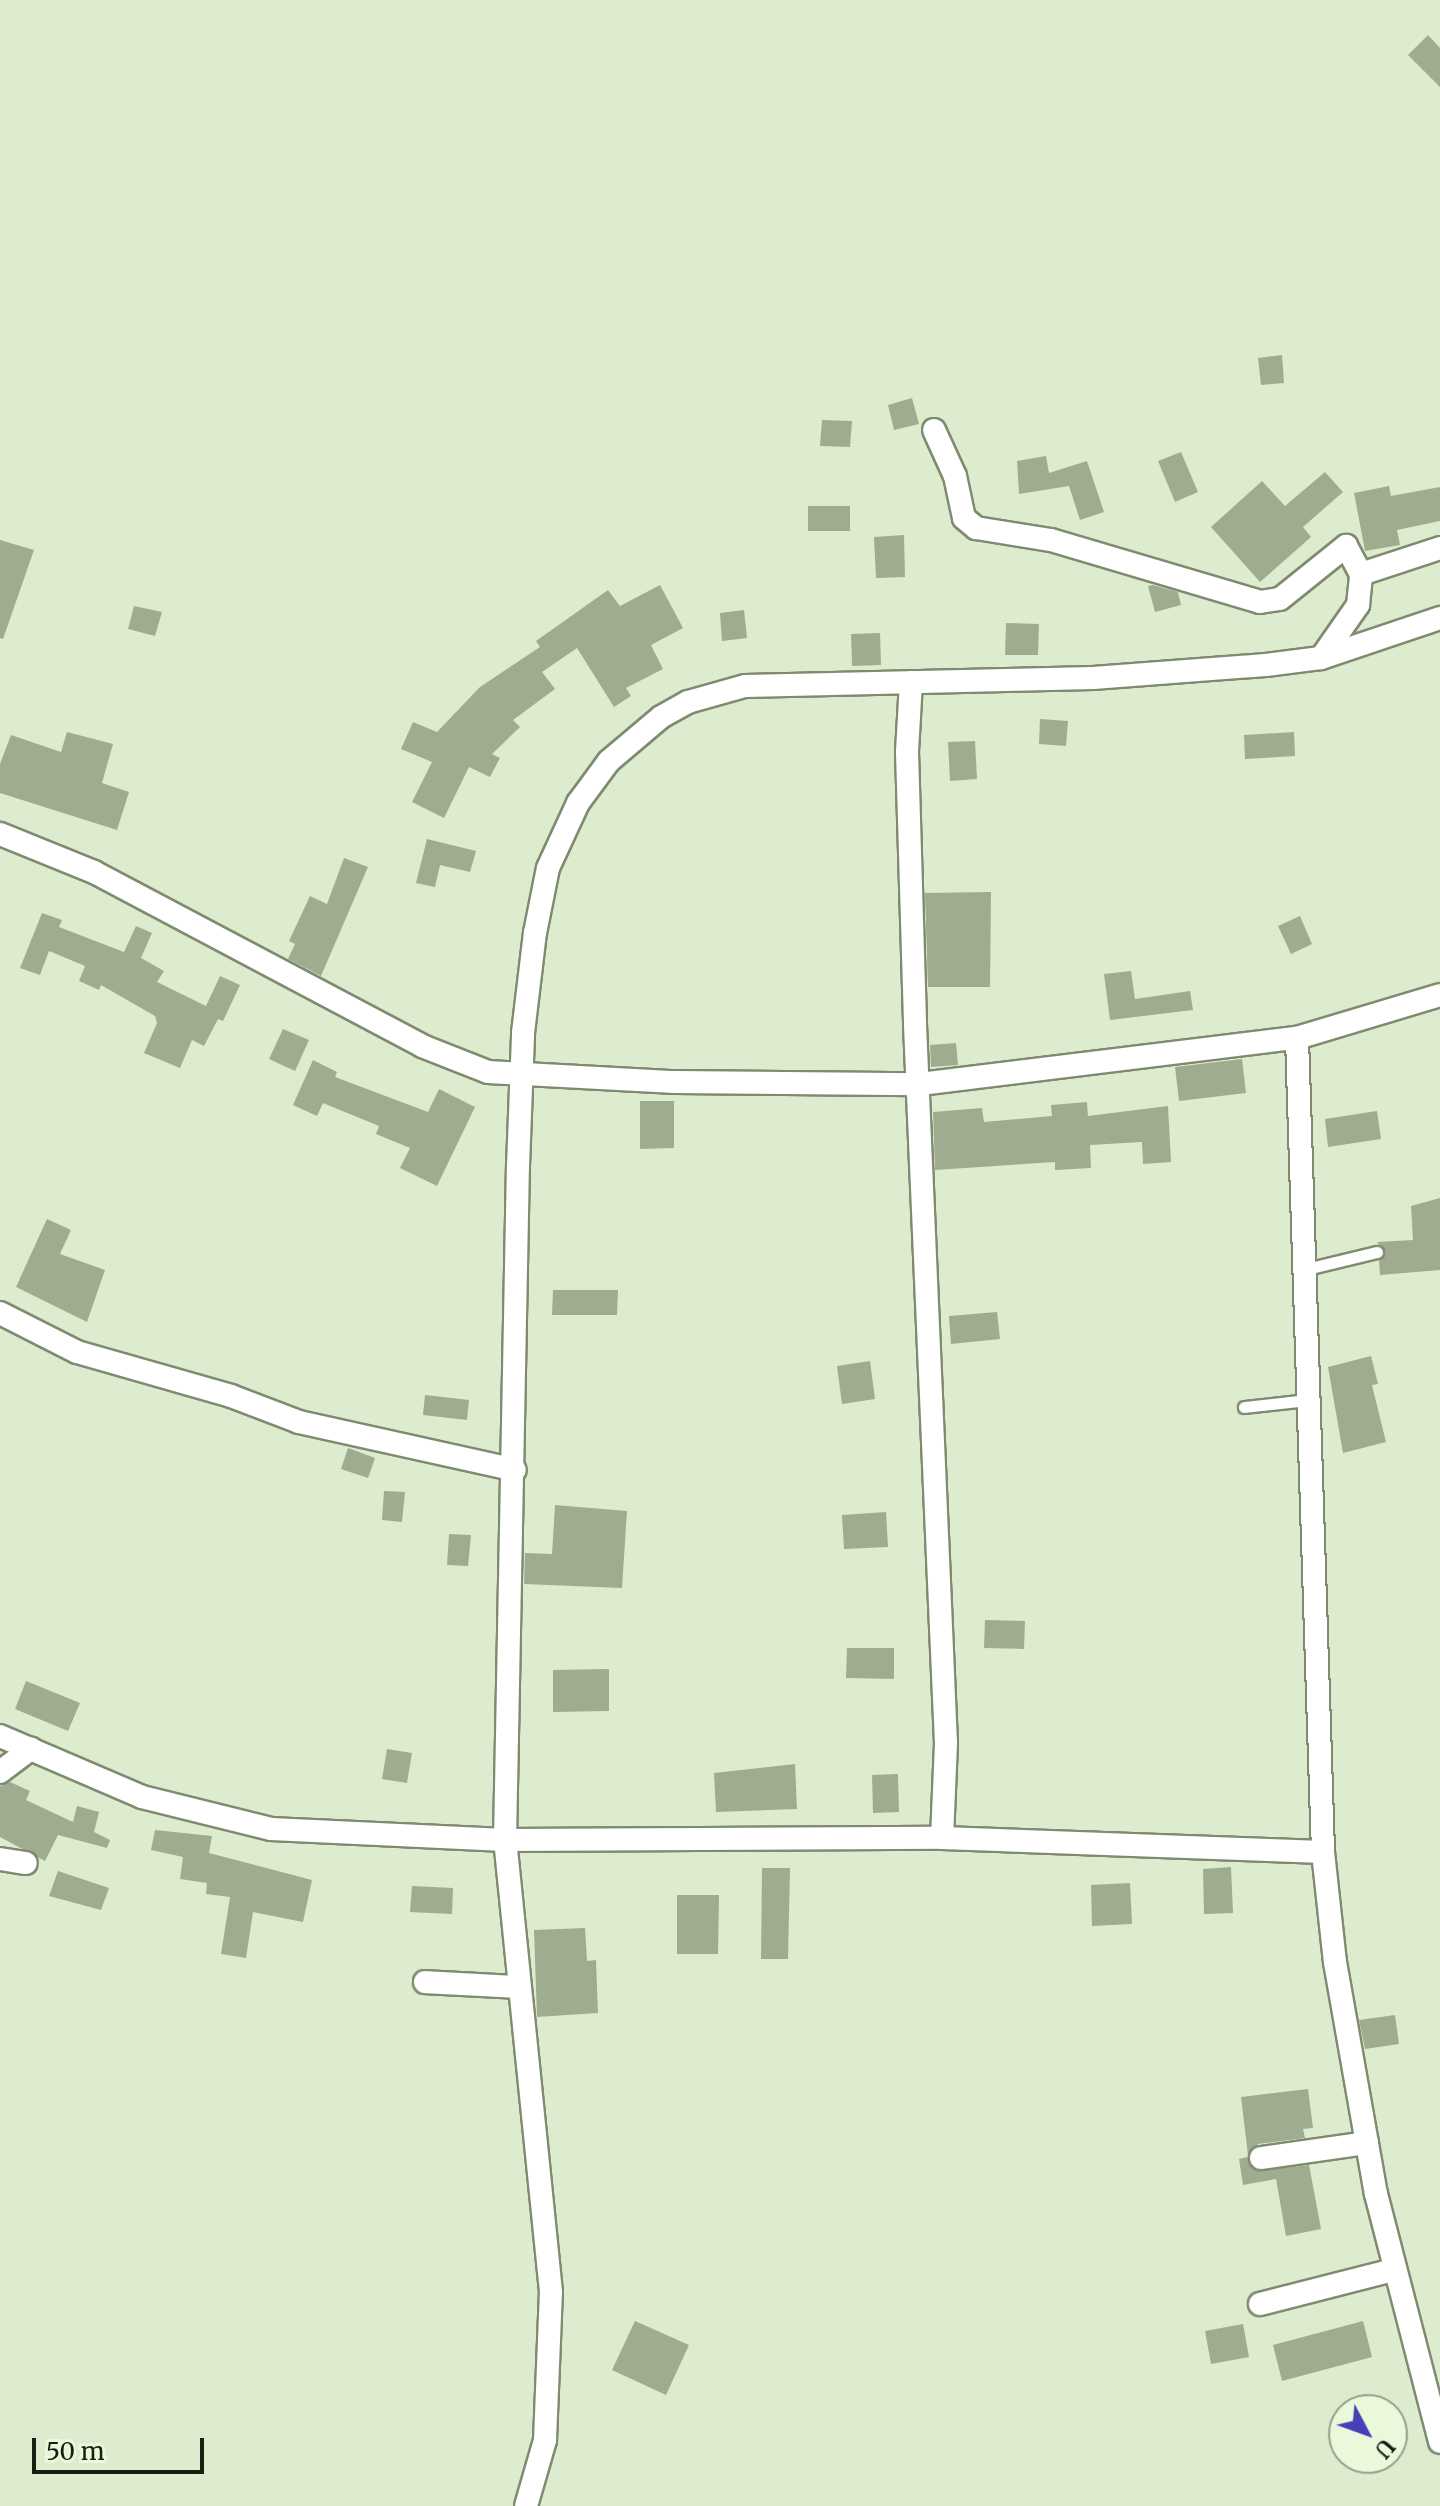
<!DOCTYPE html>
<html>
<head>
<meta charset="utf-8">
<style>
	body { margin:0 }
	#map { position:relative; width:1440px; height:2506px; overflow:hidden; background:#ddecce; font-family:Merriweather,serif }
	div>[style] { position:absolute }
	.building>* { inset:0; background:#9fac90 }
	.roads { filter:drop-shadow(2px 0 #7f8b70) drop-shadow(-2px 0 #7f8b70) drop-shadow(0 2px #7f8b70) drop-shadow(0 -2px #7f8b70) }
	.lane>* { height:11px; margin:-5.5px; padding:0 5.5px; transform-origin:5.5px; border-radius:5.5px; background:#fff }
	.street>* { height:22px; margin:-11px; padding:0 11px; transform-origin:11px; border-radius:11px; background:#fff }
	span { translate:-50% -50%; white-space:nowrap; text-align:center; line-height:1.15; -webkit-text-stroke:8px #eaf9db; paint-order:stroke }
	.north { position:absolute; left:1328px; top:2394px; width:80px; height:80px; box-sizing:border-box; background:#eaf9db; border:2px solid #96a18b; border-radius:50%; rotate:131deg; font-size:22px; font-weight:700; line-height:32px; text-align:center; color:#191e13 }
	.north::after { content:''; display:block; margin:auto; width:28px; height:36px; background:#4540b6; clip-path:polygon(50% 0,100% 100%,50% 72%,0 100%) }
	.scale { position:absolute; left:32px; top:2438px; width:172px; height:36px; box-sizing:border-box; border:4px solid #191e13; border-top:0; padding-left:10px; font-size:24px; line-height:28px; white-space:nowrap; color:#191e13; -webkit-text-stroke:6px #eaf9db; paint-order:stroke }
</style>
</head>
<body>
<div id="map">
	<div class="building">
		<i style="clip-path:polygon(1428px 35px,1440px 48px,1440px 87px,1408px 55px)"></i>
		<i style="clip-path:polygon(1282px 355px,1284px 383px,1261px 385px,1258px 358px)"></i>
		<i style="clip-path:polygon(912px 398px,919px 424px,894px 430px,888px 405px)"></i>
		<i style="clip-path:polygon(822px 420px,852px 421px,850px 447px,820px 446px)"></i>
		<i style="clip-path:polygon(1181px 452px,1198px 492px,1175px 502px,1158px 461px)"></i>
		<i style="clip-path:polygon(1046px 456px,1049px 473px,1087px 461px,1104px 512px,1080px 520px,1069px 486px,1019px 494px,1017px 461px)"></i>
		<i style="clip-path:polygon(1325px 472px,1343px 492px,1303px 527px,1311px 537px,1260px 582px,1211px 527px,1262px 481px,1285px 506px)"></i>
		<i style="clip-path:polygon(1389px 486px,1391px 496px,1440px 487px,1440px 521px,1397px 530px,1400px 545px,1365px 551px,1354px 493px)"></i>
		<i style="clip-path:polygon(808px 506px,850px 506px,850px 531px,808px 531px)"></i>
		<i style="clip-path:polygon(904px 535px,905px 577px,876px 578px,874px 537px)"></i>
		<i style="clip-path:polygon(0 540px,34px 550px,3px 639px,0 638px)"></i>
		<i style="clip-path:polygon(660px 585px,683px 628px,651px 645px,663px 669px,626px 688px,631px 696px,614px 707px,577px 648px,542px 672px,555px 689px,513px 720px,520px 727px,492px 754px,500px 758px,490px 777px,469px 767px,444px 818px,412px 802px,432px 762px,401px 749px,413px 722px,437px 732px,480px 687px,540px 647px,536px 641px,608px 590px,620px 606px)"></i>
		<i style="clip-path:polygon(1153px 585px,1178px 592px,1181px 605px,1155px 612px,1148px 586px)"></i>
		<i style="clip-path:polygon(134px 606px,162px 612px,155px 636px,128px 629px)"></i>
		<i style="clip-path:polygon(744px 610px,747px 638px,722px 641px,720px 613px)"></i>
		<i style="clip-path:polygon(1006px 623px,1039px 624px,1038px 655px,1005px 655px)"></i>
		<i style="clip-path:polygon(880px 633px,881px 665px,852px 666px,851px 634px)"></i>
		<i style="clip-path:polygon(1040px 719px,1068px 721px,1066px 746px,1039px 744px)"></i>
		<i style="clip-path:polygon(67px 732px,113px 744px,102px 783px,129px 792px,117px 830px,0 793px,0 764px,11px 735px,61px 752px)"></i>
		<i style="clip-path:polygon(1294px 732px,1295px 756px,1245px 759px,1244px 735px)"></i>
		<i style="clip-path:polygon(975px 741px,977px 779px,950px 781px,948px 742px)"></i>
		<i style="clip-path:polygon(427px 839px,476px 851px,470px 872px,440px 865px,435px 887px,416px 883px)"></i>
		<i style="clip-path:polygon(344px 858px,368px 867px,321px 976px,288px 959px,295px 944px,289px 941px,310px 896px,327px 904px)"></i>
		<i style="clip-path:polygon(991px 892px,990px 987px,928px 987px,925px 893px)"></i>
		<i style="clip-path:polygon(42px 913px,62px 920px,59px 927px,124px 952px,136px 926px,152px 933px,141px 958px,164px 971px,157px 982px,206px 1006px,220px 976px,240px 985px,223px 1021px,218px 1019px,204px 1046px,192px 1040px,180px 1068px,144px 1053px,157px 1023px,155px 1016px,101px 985px,99px 990px,79px 981px,85px 966px,49px 951px,40px 975px,20px 968px)"></i>
		<i style="clip-path:polygon(1300px 916px,1312px 944px,1291px 954px,1278px 926px)"></i>
		<i style="clip-path:polygon(1131px 971px,1135px 999px,1190px 991px,1193px 1010px,1110px 1020px,1104px 974px)"></i>
		<i style="clip-path:polygon(283px 1029px,309px 1040px,295px 1071px,269px 1059px)"></i>
		<i style="clip-path:polygon(956px 1043px,958px 1065px,931px 1067px,930px 1045px)"></i>
		<i style="clip-path:polygon(1242px 1059px,1246px 1093px,1179px 1101px,1175px 1067px)"></i>
		<i style="clip-path:polygon(313px 1060px,337px 1072px,335px 1077px,428px 1112px,439px 1089px,475px 1107px,437px 1186px,400px 1168px,410px 1148px,376px 1134px,379px 1126px,323px 1103px,317px 1116px,293px 1105px)"></i>
		<i style="clip-path:polygon(640px 1101px,674px 1101px,674px 1148px,640px 1149px)"></i>
		<i style="clip-path:polygon(1087px 1102px,1088px 1116px,1168px 1106px,1171px 1162px,1143px 1164px,1142px 1142px,1090px 1145px,1091px 1168px,1055px 1170px,1055px 1162px,935px 1170px,933px 1112px,982px 1108px,984px 1122px,1052px 1116px,1051px 1105px)"></i>
		<i style="clip-path:polygon(1377px 1111px,1381px 1139px,1328px 1147px,1325px 1119px)"></i>
		<i style="clip-path:polygon(1440px 1198px,1440px 1270px,1380px 1275px,1379px 1260px,1385px 1251px,1377px 1242px,1413px 1240px,1411px 1206px)"></i>
		<i style="clip-path:polygon(47px 1219px,71px 1230px,60px 1254px,105px 1270px,87px 1322px,16px 1287px)"></i>
		<i style="clip-path:polygon(553px 1290px,618px 1290px,617px 1315px,552px 1315px)"></i>
		<i style="clip-path:polygon(997px 1312px,1000px 1339px,951px 1344px,949px 1316px)"></i>
		<i style="clip-path:polygon(1371px 1356px,1378px 1384px,1372px 1385px,1386px 1442px,1343px 1453px,1328px 1367px)"></i>
		<i style="clip-path:polygon(870px 1361px,875px 1399px,842px 1404px,837px 1366px)"></i>
		<i style="clip-path:polygon(425px 1395px,469px 1400px,467px 1420px,423px 1415px)"></i>
		<i style="clip-path:polygon(348px 1448px,375px 1458px,368px 1478px,341px 1469px)"></i>
		<i style="clip-path:polygon(384px 1491px,405px 1492px,402px 1522px,382px 1520px)"></i>
		<i style="clip-path:polygon(555px 1505px,627px 1511px,622px 1588px,524px 1584px,525px 1553px,552px 1554px)"></i>
		<i style="clip-path:polygon(886px 1512px,888px 1547px,844px 1549px,842px 1515px)"></i>
		<i style="clip-path:polygon(449px 1534px,471px 1535px,468px 1566px,447px 1565px)"></i>
		<i style="clip-path:polygon(985px 1620px,1025px 1621px,1024px 1649px,984px 1648px)"></i>
		<i style="clip-path:polygon(847px 1648px,894px 1648px,894px 1679px,846px 1678px)"></i>
		<i style="clip-path:polygon(609px 1669px,609px 1711px,553px 1712px,553px 1670px)"></i>
		<i style="clip-path:polygon(26px 1681px,80px 1703px,68px 1731px,15px 1709px)"></i>
		<i style="clip-path:polygon(387px 1749px,412px 1753px,407px 1783px,382px 1779px)"></i>
		<i style="clip-path:polygon(795px 1764px,797px 1809px,716px 1812px,714px 1773px)"></i>
		<i style="clip-path:polygon(898px 1774px,899px 1812px,873px 1813px,872px 1775px)"></i>
		<i style="clip-path:polygon(10px 1782px,30px 1791px,26px 1800px,73px 1822px,77px 1806px,99px 1812px,94px 1832px,110px 1840px,107px 1848px,58px 1835px,45px 1861px,0 1837px,0 1786px)"></i>
		<i style="clip-path:polygon(155px 1830px,212px 1836px,209px 1853px,312px 1880px,303px 1922px,253px 1912px,246px 1958px,221px 1954px,230px 1897px,206px 1894px,207px 1883px,180px 1879px,183px 1857px,151px 1850px)"></i>
		<i style="clip-path:polygon(1231px 1867px,1233px 1913px,1204px 1914px,1203px 1869px)"></i>
		<i style="clip-path:polygon(762px 1868px,790px 1868px,788px 1959px,761px 1959px)"></i>
		<i style="clip-path:polygon(58px 1871px,109px 1888px,101px 1910px,49px 1896px)"></i>
		<i style="clip-path:polygon(1130px 1883px,1132px 1924px,1092px 1926px,1091px 1885px)"></i>
		<i style="clip-path:polygon(412px 1886px,453px 1888px,452px 1914px,410px 1912px)"></i>
		<i style="clip-path:polygon(677px 1895px,719px 1895px,718px 1954px,677px 1954px)"></i>
		<i style="clip-path:polygon(585px 1928px,587px 1961px,596px 1960px,598px 2013px,537px 2017px,534px 1930px)"></i>
		<i style="clip-path:polygon(1395px 2015px,1399px 2044px,1365px 2049px,1359px 2020px)"></i>
		<i style="clip-path:polygon(1308px 2089px,1313px 2128px,1303px 2129px,1305px 2138px,1258px 2144px,1248px 2155px,1241px 2097px)"></i>
		<i style="clip-path:polygon(1247px 2157px,1257px 2171px,1309px 2165px,1321px 2229px,1286px 2236px,1276px 2179px,1243px 2185px,1239px 2159px)"></i>
		<i style="clip-path:polygon(635px 2321px,689px 2345px,666px 2395px,612px 2370px)"></i>
		<i style="clip-path:polygon(1363px 2321px,1372px 2357px,1282px 2381px,1273px 2345px)"></i>
		<i style="clip-path:polygon(1243px 2324px,1249px 2357px,1211px 2364px,1205px 2331px)"></i>
	</div>
	<div class="roads">
		<div class="lane">
			<i style="left:1306px;top:1269px;width:73px;rotate:-13.5deg"></i>
			<i style="left:1244px;top:1407px;width:63px;rotate:-6.3deg"></i>
		</div>
		<div class="street">
			<i style="left:934px;top:430px;width:51px;rotate:65.5deg"></i>
			<i style="left:955px;top:476px;width:43px;rotate:77.9deg"></i>
			<i style="left:964px;top:518px;width:16px;rotate:40deg"></i>
			<i style="left:976px;top:528px;width:76px;rotate:9.1deg"></i>
			<i style="left:1051px;top:540px;width:218px;rotate:16.5deg"></i>
			<i style="left:1260px;top:602px;width:20px;rotate:-9deg"></i>
			<i style="left:1280px;top:599px;width:85px;rotate:-38.8deg"></i>
			<i style="left:1346px;top:546px;width:32px;rotate:62deg"></i>
			<i style="left:1321px;top:658px;width:65px;rotate:-55.1deg"></i>
			<i style="left:1358px;top:605px;width:31px;rotate:-84deg"></i>
			<i style="left:1361px;top:574px;width:83px;rotate:-18.2deg"></i>
			<i style="left:911px;top:682px;width:70px;rotate:93.3deg"></i>
			<i style="left:907px;top:752px;width:273px;rotate:88.3deg"></i>
			<i style="left:915px;top:1025px;width:719px;rotate:87.53deg"></i>
			<i style="left:946px;top:1743px;width:95px;rotate:92.4deg"></i>
			<i style="left:0;top:834px;width:101px;rotate:22deg"></i>
			<i style="left:94px;top:872px;width:371px;rotate:27.9deg"></i>
			<i style="left:422px;top:1046px;width:71px;rotate:21.5deg"></i>
			<i style="left:488px;top:1072px;width:187px;rotate:3.1deg"></i>
			<i style="left:675px;top:1082px;width:245px;rotate:0.5deg"></i>
			<i style="left:920px;top:1084px;width:380px;rotate:-7deg"></i>
			<i style="left:1297px;top:1038px;width:814px;rotate:88.17deg"></i>
			<i style="left:1323px;top:1852px;width:111px;rotate:83.8deg"></i>
			<i style="left:1335px;top:1962px;width:236px;rotate:80deg"></i>
			<i style="left:1376px;top:2194px;width:256px;rotate:75.5deg"></i>
			<i style="left:1297px;top:1038px;width:149px;rotate:-16.7deg"></i>
			<i style="left:0;top:1313px;width:86px;rotate:26.9deg"></i>
			<i style="left:77px;top:1352px;width:160px;rotate:15.9deg"></i>
			<i style="left:231px;top:1396px;width:73px;rotate:20.9deg"></i>
			<i style="left:299px;top:1422px;width:221px;rotate:12.5deg"></i>
			<i style="left:0;top:1736px;width:155px;rotate:23.2deg"></i>
			<i style="left:142px;top:1797px;width:133px;rotate:13.9deg"></i>
			<i style="left:271px;top:1829px;width:234px;rotate:2.7deg"></i>
			<i style="left:505px;top:1840px;width:437px;rotate:-0.3deg"></i>
			<i style="left:942px;top:1838px;width:381px;rotate:2.1deg"></i>
			<i style="left:0;top:1772px;width:39px;rotate:-37deg"></i>
			<i style="left:0;top:1859px;width:26px;rotate:9deg"></i>
			<i style="left:425px;top:1982px;width:93px;rotate:3.1deg"></i>
			<i style="left:1261px;top:2158px;width:107px;rotate:-8.1deg"></i>
			<i style="left:1260px;top:2304px;width:137px;rotate:-14.3deg"></i>
			<i style="left:526px;top:2506px;width:69px;rotate:-73.9deg"></i>
			<i style="left:545px;top:2440px;width:148px;rotate:-87.7deg"></i>
			<i style="left:551px;top:2292px;width:454px;rotate:-95.8deg"></i>
			<i style="left:505px;top:1840px;width:674px;rotate:-88.9deg"></i>
			<i style="left:518px;top:1166px;width:133px;rotate:-87.8deg"></i>
			<i style="left:523px;top:1033px;width:101px;rotate:-83.2deg"></i>
			<i style="left:535px;top:933px;width:66px;rotate:-78.7deg"></i>
			<i style="left:548px;top:868px;width:72px;rotate:-65.2deg"></i>
			<i style="left:578px;top:803px;width:52px;rotate:-53.6deg"></i>
			<i style="left:609px;top:761px;width:68px;rotate:-40.2deg"></i>
			<i style="left:661px;top:717px;width:31px;rotate:-29deg"></i>
			<i style="left:688px;top:702px;width:59px;rotate:-15.7deg"></i>
			<i style="left:745px;top:686px;width:348px;rotate:-1.3deg"></i>
			<i style="left:1093px;top:678px;width:173px;rotate:-4.3deg"></i>
			<i style="left:1266px;top:665px;width:55px;rotate:-7.3deg"></i>
			<i style="left:1321px;top:658px;width:126px;rotate:-18.6deg"></i>
		</div>
	</div>
	<div class="north">U</div>
	<div class="scale">50 m</div>
</div>
</body>
</html>
